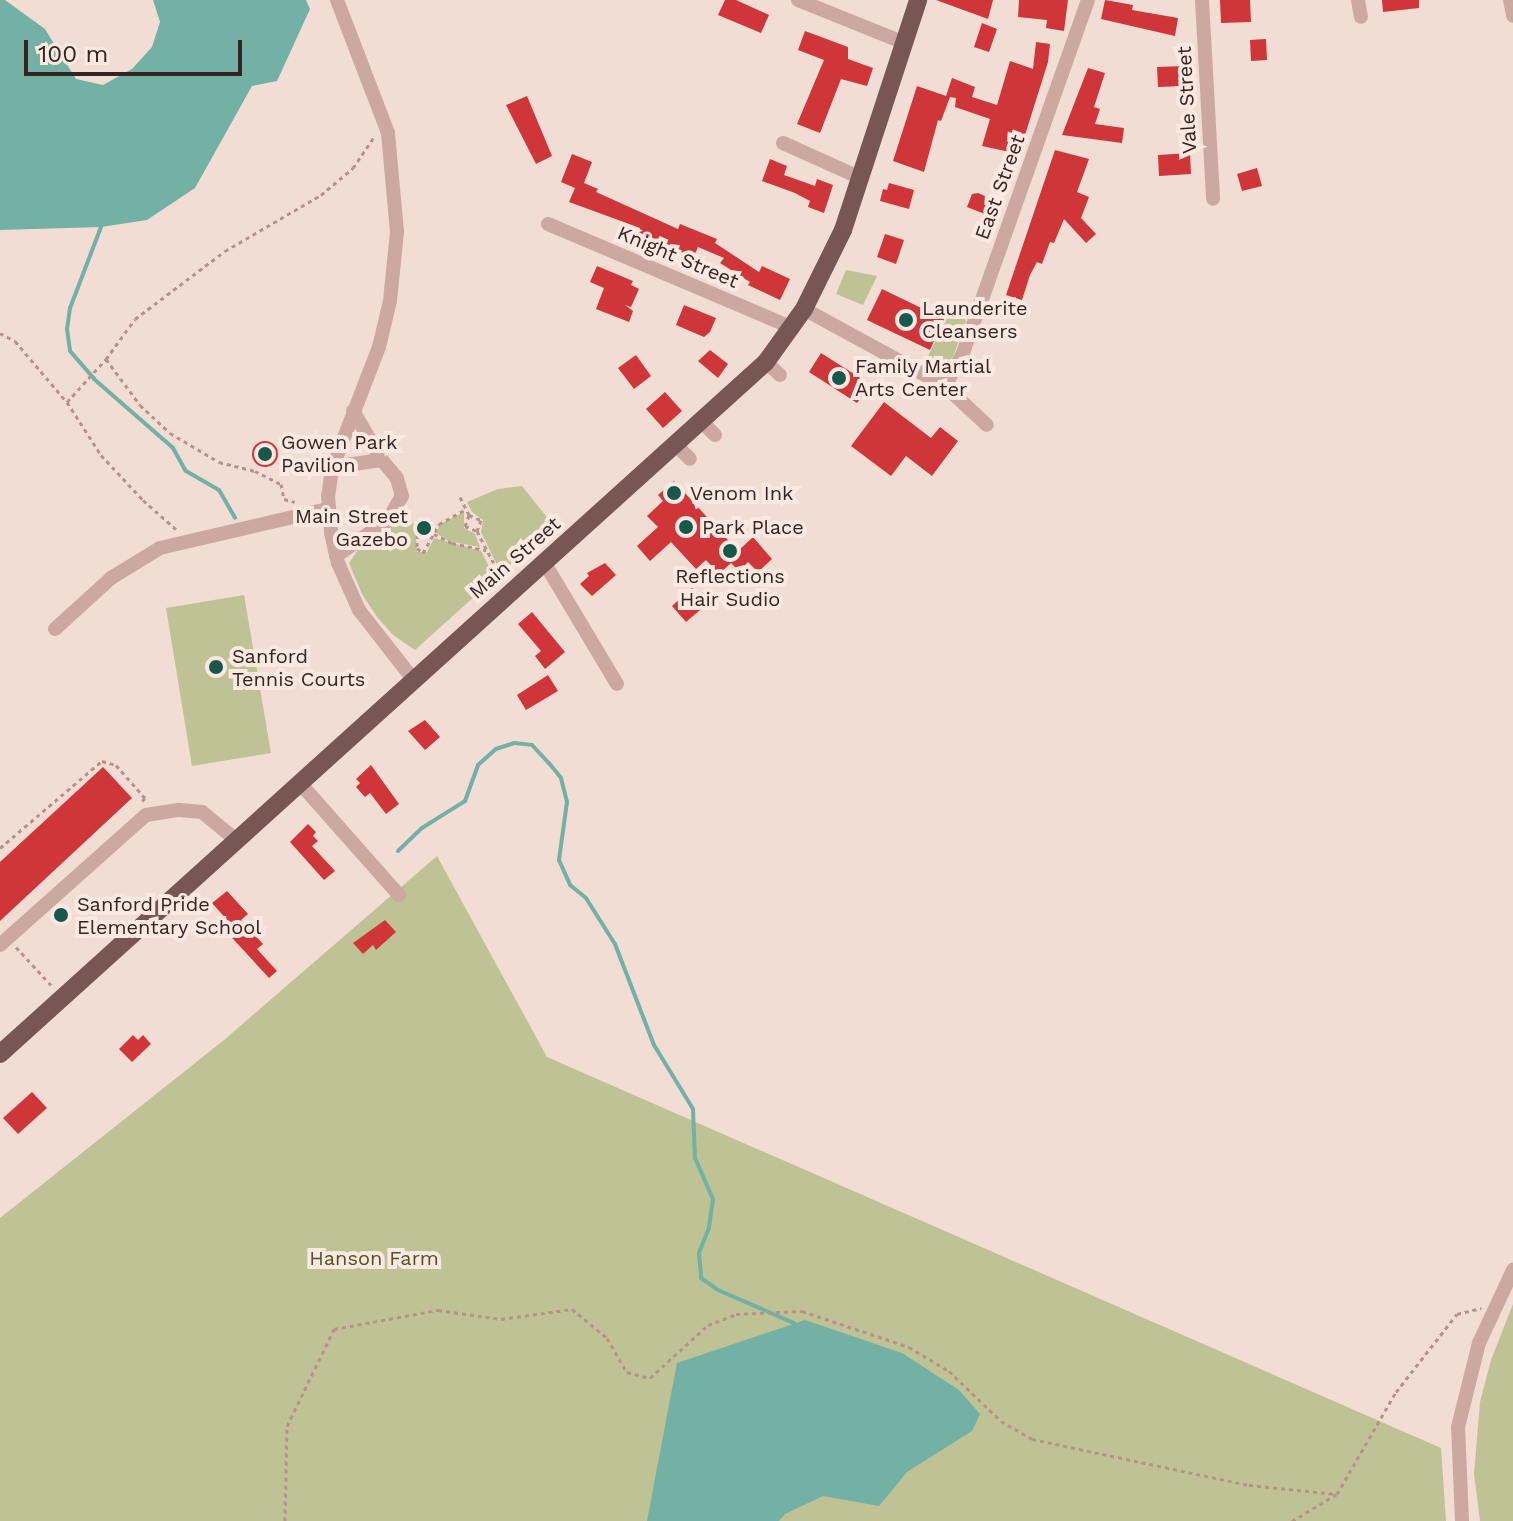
<!DOCTYPE html>
<html>
<head>
<meta charset="utf-8">
<style>
	body { margin:0 }
	#map { position:relative; width:1513px; height:1521px; overflow:hidden; background:#f2ddd5; font-family:"Work Sans",sans-serif }
	div>[style] { position:absolute }
	.green>* { inset:0; background:#bfc294 }
	.water>* { inset:0; background:#72b1a3 }
	.stream>* { height:4px; margin:-2px; padding:0 2px; transform-origin:2px; border-radius:2px; background:#72b1a3 }
	.building>* { inset:0; background:#cf3639 }
	.round { border-radius:50% }
	.path>* { height:3px; margin-top:-1.5px; transform-origin:0; background:repeating-linear-gradient(90deg,#b6928b 0 4px,transparent 0 8px) }
	.minor>* { height:14px; margin:-7px; padding:0 7px; transform-origin:7px; border-radius:7px; background:#cba9a0 }
	.major>* { height:18px; margin:-9px; padding:0 9px; transform-origin:9px; border-radius:9px; background:#775654 }
	.dots>* { width:22px; height:22px; translate:-50% -50%; box-sizing:border-box; border:4px solid #fae8e1; border-radius:50% }
	span { translate:-50% -50%; white-space:nowrap; text-align:center; line-height:1.15; -webkit-text-stroke:8px #fae8e1; paint-order:stroke }
	.street-label { font-size:20px; color:#342524 }
	.poi-label { font-size:20px; color:#342524 }
	.left { translate:0 -50%; text-align:left }
	.right { translate:-100% -50%; text-align:right }
	.park-label { font-size:20px; color:#4f5426 }
	.scale { position:absolute; left:24px; top:40px; width:218px; height:36px; box-sizing:border-box; border:4px solid #342524; border-top:0; padding-left:10px; font-size:24px; line-height:28px; white-space:nowrap; color:#342524; -webkit-text-stroke:6px #fae8e1; paint-order:stroke }
</style>
</head>
<body>
<div id="map">
	<div class="green">
		<i style="clip-path:polygon(846px 270px,877px 276px,863px 305px,836px 294px)"></i>
		<i style="clip-path:polygon(951px 311px,961px 311px,966px 321px,953px 357px,946px 364px,931px 365px,927px 358px)"></i>
		<i style="clip-path:polygon(522px 486px,554px 526px,501px 573px,481px 532px,483px 520px,472px 512px,467px 502px,498px 489px)"></i>
		<i style="clip-path:polygon(464px 512px,464px 528px,475px 534px,480px 547px,448px 541px,436px 533px,440px 524px)"></i>
		<i style="clip-path:polygon(401px 520px,411px 520px,415px 526px,417px 552px,427px 552px,434px 538px,481px 551px,495px 578px,415px 650px,393px 635px,377px 617px,362px 594px,349px 563px,361px 545px,386px 526px)"></i>
		<i style="clip-path:polygon(244px 595px,271px 753px,192px 766px,166px 608px)"></i>
		<i style="clip-path:polygon(437px 856px,547px 1057px,1441px 1448px,1446px 1521px,0 1521px,0 1218px,224px 1040px)"></i>
		<i style="clip-path:polygon(1513px 1304px,1513px 1521px,1480px 1521px,1474px 1474px,1480px 1402px,1491px 1360px)"></i>
	</div>
	<div class="water">
		<i style="clip-path:polygon(0 0,5px 0,45px 29px,76px 79px,103px 85px,132px 69px,152px 47px,160px 22px,153px 0,306px 0,310px 9px,277px 81px,252px 86px,195px 188px,147px 220px,101px 227px,0 230px)"></i>
		<i style="clip-path:polygon(805px 1320px,902px 1353px,959px 1390px,980px 1414px,972px 1431px,907px 1472px,879px 1506px,823px 1496px,785px 1514px,779px 1521px,647px 1521px,677px 1363px)"></i>
	</div>
	<div class="stream">
		<i style="left:101px;top:227px;width:87px;rotate:110.9deg"></i>
		<i style="left:70px;top:308px;width:21px;rotate:98deg"></i>
		<i style="left:67px;top:329px;width:22px;rotate:82deg"></i>
		<i style="left:70px;top:351px;width:37px;rotate:49deg"></i>
		<i style="left:94px;top:379px;width:105px;rotate:41.1deg"></i>
		<i style="left:173px;top:448px;width:26px;rotate:61deg"></i>
		<i style="left:186px;top:471px;width:38px;rotate:30deg"></i>
		<i style="left:219px;top:490px;width:32px;rotate:60deg"></i>
		<i style="left:398px;top:851px;width:33px;rotate:-44deg"></i>
		<i style="left:422px;top:828px;width:51px;rotate:-32.1deg"></i>
		<i style="left:465px;top:801px;width:38px;rotate:-70deg"></i>
		<i style="left:478px;top:765px;width:24px;rotate:-42deg"></i>
		<i style="left:496px;top:749px;width:19px;rotate:-18deg"></i>
		<i style="left:514px;top:743px;width:18px;rotate:6deg"></i>
		<i style="left:532px;top:745px;width:25px;rotate:47deg"></i>
		<i style="left:549px;top:763px;width:19px;rotate:51deg"></i>
		<i style="left:561px;top:778px;width:25px;rotate:76deg"></i>
		<i style="left:567px;top:802px;width:59px;rotate:97.9deg"></i>
		<i style="left:559px;top:860px;width:27px;rotate:66deg"></i>
		<i style="left:570px;top:885px;width:21px;rotate:39deg"></i>
		<i style="left:586px;top:898px;width:54px;rotate:57.8deg"></i>
		<i style="left:615px;top:944px;width:108px;rotate:68.9deg"></i>
		<i style="left:654px;top:1045px;width:75px;rotate:58.6deg"></i>
		<i style="left:693px;top:1109px;width:49px;rotate:87.7deg"></i>
		<i style="left:695px;top:1158px;width:45px;rotate:66.3deg"></i>
		<i style="left:713px;top:1199px;width:29px;rotate:98deg"></i>
		<i style="left:709px;top:1228px;width:27px;rotate:112deg"></i>
		<i style="left:699px;top:1253px;width:25px;rotate:85deg"></i>
		<i style="left:701px;top:1278px;width:21px;rotate:35deg"></i>
		<i style="left:718px;top:1290px;width:83px;rotate:23.5deg"></i>
	</div>
	<div class="building">
		<i style="clip-path:polygon(725px 0,736px 0,769px 15px,761px 33px,718px 15px)"></i>
		<i style="clip-path:polygon(936px 0,993px 0,988px 19px)"></i>
		<i style="clip-path:polygon(1019px 0,1068px 0,1064px 31px,1046px 28px,1047px 20px,1018px 17px)"></i>
		<i style="clip-path:polygon(1105px 0,1133px 5px,1132px 10px,1178px 18px,1175px 36px,1101px 19px)"></i>
		<i style="clip-path:polygon(1220px 0,1250px 0,1251px 22px,1221px 23px)"></i>
		<i style="clip-path:polygon(1382px 0,1419px 0,1419px 8px,1383px 12px)"></i>
		<i style="clip-path:polygon(982px 23px,997px 29px,989px 52px,974px 47px)"></i>
		<i style="clip-path:polygon(805px 31px,848px 47px,848px 59px,873px 68px,867px 86px,841px 79px,820px 133px,797px 124px,824px 60px,798px 50px)"></i>
		<i style="clip-path:polygon(1266px 39px,1267px 60px,1251px 61px,1250px 40px)"></i>
		<i style="clip-path:polygon(1036px 42px,1050px 44px,1048px 62px,1019px 154px,982px 146px,990px 119px,955px 107px,956px 98px,950px 97px,941px 121px,938px 120px,924px 172px,893px 161px,917px 86px,946px 96px,952px 78px,975px 87px,972px 97px,997px 105px,1010px 61px,1033px 69px)"></i>
		<i style="clip-path:polygon(1185px 66px,1185px 86px,1158px 87px,1157px 67px)"></i>
		<i style="clip-path:polygon(1088px 68px,1105px 73px,1094px 107px,1100px 109px,1095px 124px,1124px 128px,1122px 143px,1062px 135px)"></i>
		<i style="clip-path:polygon(527px 96px,552px 156px,536px 164px,506px 105px)"></i>
		<i style="clip-path:polygon(1055px 150px,1089px 159px,1077px 192px,1089px 197px,1081px 218px,1096px 234px,1086px 243px,1064px 219px,1054px 243px,1050px 242px,1042px 264px,1037px 262px,1030px 275px,1022px 300px,1006px 295px)"></i>
		<i style="clip-path:polygon(1190px 153px,1191px 174px,1159px 176px,1158px 155px)"></i>
		<i style="clip-path:polygon(572px 154px,592px 162px,584px 183px,598px 189px,596px 192px,678px 229px,680px 224px,717px 239px,715px 243px,759px 272px,762px 266px,790px 279px,780px 300px,748px 285px,750px 282px,720px 263px,724px 258px,698px 247px,694px 256px,658px 245px,636px 236px,640px 228px,569px 202px,575px 188px,561px 182px)"></i>
		<i style="clip-path:polygon(770px 159px,787px 166px,784px 175px,815px 186px,817px 179px,833px 185px,824px 213px,808px 207px,810px 201px,795px 193px,762px 181px)"></i>
		<i style="clip-path:polygon(1257px 168px,1262px 186px,1242px 191px,1237px 174px)"></i>
		<i style="clip-path:polygon(889px 183px,914px 190px,909px 209px,880px 201px,883px 189px,887px 190px)"></i>
		<i style="clip-path:polygon(978px 193px,1001px 203px,995px 218px,967px 207px,972px 194px)"></i>
		<i style="clip-path:polygon(885px 234px,904px 240px,896px 264px,877px 257px)"></i>
		<i style="clip-path:polygon(597px 266px,633px 281px,631px 285px,639px 289px,631px 307px,625px 305px,633px 311px,629px 322px,596px 309px,604px 288px,590px 282px)"></i>
		<i style="clip-path:polygon(882px 289px,944px 319px,930px 350px,867px 320px)"></i>
		<i style="clip-path:polygon(684px 305px,716px 318px,710px 332px,704px 337px,676px 325px)"></i>
		<i style="clip-path:polygon(710px 350px,728px 364px,718px 378px,698px 361px)"></i>
		<i style="clip-path:polygon(821px 353px,870px 384px,857px 403px,809px 372px)"></i>
		<i style="clip-path:polygon(636px 355px,651px 376px,634px 389px,618px 368px)"></i>
		<i style="clip-path:polygon(665px 392px,682px 411px,663px 428px,646px 409px)"></i>
		<i style="clip-path:polygon(884px 402px,931px 438px,940px 427px,958px 441px,932px 476px,906px 456px,891px 476px,851px 446px)"></i>
		<i class="round" style="left:252px;top:441px;width:26px;height:26px"></i>
		<i style="clip-path:polygon(674px 481px,738px 551px,753px 537px,772px 559px,758px 572px,748px 562px,739px 571px,731px 563px,719px 574px,706px 560px,696px 569px,671px 542px,650px 561px,637px 546px,658px 527px,647px 516px,663px 501px,658px 495px)"></i>
		<i style="clip-path:polygon(605px 563px,616px 575px,592px 596px,580px 584px,589px 576px,587px 573px)"></i>
		<i style="clip-path:polygon(692px 588px,706px 605px,686px 622px,672px 606px)"></i>
		<i style="clip-path:polygon(532px 612px,565px 652px,545px 669px,535px 656px,541px 651px,518px 624px)"></i>
		<i style="clip-path:polygon(548px 675px,558px 691px,526px 710px,517px 695px)"></i>
		<i style="clip-path:polygon(425px 720px,440px 737px,425px 750px,408px 731px)"></i>
		<i style="clip-path:polygon(371px 765px,399px 804px,386px 814px,370px 793px,365px 797px,356px 787px,360px 783px,356px 779px)"></i>
		<i style="clip-path:polygon(103px 767px,132px 798px,0 921px,0 862px)"></i>
		<i style="clip-path:polygon(308px 824px,316px 832px,313px 836px,318px 841px,312px 846px,335px 871px,324px 880px,290px 842px)"></i>
		<i style="clip-path:polygon(227px 891px,248px 914px,241px 920px,263px 944px,257px 949px,277px 971px,269px 978px,223px 928px,229px 922px,212px 903px)"></i>
		<i style="clip-path:polygon(385px 920px,396px 932px,376px 950px,373px 945px,363px 954px,353px 943px)"></i>
		<i style="clip-path:polygon(133px 1035px,138px 1040px,143px 1035px,151px 1044px,132px 1062px,119px 1049px)"></i>
		<i style="clip-path:polygon(32px 1092px,47px 1108px,18px 1134px,3px 1118px)"></i>
	</div>
	<div class="path">
		<i style="left:0;top:333px;width:17px;rotate:28deg"></i>
		<i style="left:15px;top:341px;width:80px;rotate:49.6deg"></i>
		<i style="left:67px;top:402px;width:63px;rotate:57.3deg"></i>
		<i style="left:101px;top:455px;width:62px;rotate:47deg"></i>
		<i style="left:143px;top:500px;width:47px;rotate:41.5deg"></i>
		<i style="left:106px;top:359px;width:57px;rotate:53.5deg"></i>
		<i style="left:140px;top:405px;width:41px;rotate:43deg"></i>
		<i style="left:170px;top:433px;width:57px;rotate:30.6deg"></i>
		<i style="left:219px;top:462px;width:37px;rotate:14deg"></i>
		<i style="left:255px;top:471px;width:29px;rotate:27deg"></i>
		<i style="left:281px;top:484px;width:15px;rotate:79deg"></i>
		<i style="left:284px;top:499px;width:11px;rotate:15deg"></i>
		<i style="left:67px;top:402px;width:58px;rotate:-47.8deg"></i>
		<i style="left:106px;top:359px;width:49px;rotate:-54.1deg"></i>
		<i style="left:135px;top:319px;width:113px;rotate:-37.1deg"></i>
		<i style="left:225px;top:251px;width:111px;rotate:-30.3deg"></i>
		<i style="left:321px;top:195px;width:42px;rotate:-40.2deg"></i>
		<i style="left:353px;top:168px;width:37px;rotate:-56deg"></i>
		<i style="left:460px;top:497px;width:20px;rotate:63deg"></i>
		<i style="left:469px;top:515px;width:13px;rotate:23deg"></i>
		<i style="left:481px;top:520px;width:12px;rotate:110deg"></i>
		<i style="left:477px;top:531px;width:56px;rotate:62.5deg"></i>
		<i style="left:469px;top:515px;width:12px;rotate:110deg"></i>
		<i style="left:465px;top:526px;width:13px;rotate:23deg"></i>
		<i style="left:434px;top:534px;width:20px;rotate:27deg"></i>
		<i style="left:452px;top:543px;width:35px;rotate:12deg"></i>
		<i style="left:417px;top:535px;width:13px;rotate:90deg"></i>
		<i style="left:417px;top:548px;width:8px;rotate:40deg"></i>
		<i style="left:423px;top:553px;width:33px;rotate:-61deg"></i>
		<i style="left:439px;top:524px;width:31px;rotate:-29deg"></i>
		<i style="left:0;top:848px;width:134px;rotate:-40.5deg"></i>
		<i style="left:102px;top:761px;width:15px;rotate:16deg"></i>
		<i style="left:116px;top:765px;width:44px;rotate:48.7deg"></i>
		<i style="left:145px;top:798px;width:4px;rotate:135deg"></i>
		<i style="left:16px;top:947px;width:53px;rotate:47.3deg"></i>
		<i style="left:285px;top:1521px;width:95px;rotate:-88.8deg"></i>
		<i style="left:287px;top:1426px;width:108px;rotate:-64.1deg"></i>
		<i style="left:334px;top:1329px;width:106px;rotate:-10.4deg"></i>
		<i style="left:438px;top:1310px;width:64px;rotate:8.1deg"></i>
		<i style="left:501px;top:1319px;width:72px;rotate:-8deg"></i>
		<i style="left:572px;top:1309px;width:45px;rotate:39.6deg"></i>
		<i style="left:607px;top:1338px;width:39px;rotate:60deg"></i>
		<i style="left:627px;top:1372px;width:24px;rotate:15deg"></i>
		<i style="left:650px;top:1378px;width:79px;rotate:-42.4deg"></i>
		<i style="left:708px;top:1325px;width:30px;rotate:-21deg"></i>
		<i style="left:736px;top:1314px;width:66px;rotate:-2.6deg"></i>
		<i style="left:802px;top:1311px;width:113px;rotate:18.6deg"></i>
		<i style="left:909px;top:1347px;width:47px;rotate:31deg"></i>
		<i style="left:949px;top:1371px;width:72px;rotate:43.9deg"></i>
		<i style="left:1001px;top:1421px;width:36px;rotate:30deg"></i>
		<i style="left:1032px;top:1439px;width:222px;rotate:12deg"></i>
		<i style="left:1249px;top:1485px;width:88px;rotate:5.8deg"></i>
		<i style="left:1337px;top:1494px;width:118px;rotate:-60deg"></i>
		<i style="left:1396px;top:1392px;width:99px;rotate:-52deg"></i>
		<i style="left:1457px;top:1314px;width:25px;rotate:-14deg"></i>
		<i style="left:1292px;top:1521px;width:52px;rotate:-31deg"></i>
	</div>
	<div class="minor">
		<i style="left:337px;top:0;width:142px;rotate:69deg"></i>
		<i style="left:388px;top:133px;width:99px;rotate:84.8deg"></i>
		<i style="left:397px;top:232px;width:69px;rotate:95.8deg"></i>
		<i style="left:390px;top:301px;width:47px;rotate:103.4deg"></i>
		<i style="left:379px;top:347px;width:131px;rotate:111.1deg"></i>
		<i style="left:332px;top:469px;width:27px;rotate:98deg"></i>
		<i style="left:328px;top:496px;width:37px;rotate:85deg"></i>
		<i style="left:331px;top:533px;width:31px;rotate:77deg"></i>
		<i style="left:338px;top:563px;width:51px;rotate:65.9deg"></i>
		<i style="left:359px;top:610px;width:88px;rotate:52deg"></i>
		<i style="left:798px;top:0;width:115px;rotate:21.9deg"></i>
		<i style="left:1202px;top:0;width:199px;rotate:86.8deg"></i>
		<i style="left:1358px;top:0;width:17px;rotate:80deg"></i>
		<i style="left:1510px;top:0;width:16px;rotate:79deg"></i>
		<i style="left:783px;top:143px;width:85px;rotate:24.2deg"></i>
		<i style="left:548px;top:224px;width:266px;rotate:23deg"></i>
		<i style="left:804px;top:309px;width:161px;rotate:28.6deg"></i>
		<i style="left:945px;top:386px;width:57px;rotate:42.9deg"></i>
		<i style="left:766px;top:362px;width:19px;rotate:43deg"></i>
		<i style="left:945px;top:386px;width:38px;rotate:-61deg"></i>
		<i style="left:963px;top:353px;width:374px;rotate:-70.5deg"></i>
		<i style="left:703px;top:423px;width:17px;rotate:45deg"></i>
		<i style="left:677px;top:446px;width:18px;rotate:45deg"></i>
		<i style="left:332px;top:467px;width:50px;rotate:-8deg"></i>
		<i style="left:336px;top:556px;width:63px;rotate:-34.7deg"></i>
		<i style="left:388px;top:520px;width:28px;rotate:-60deg"></i>
		<i style="left:402px;top:496px;width:19px;rotate:-106deg"></i>
		<i style="left:397px;top:478px;width:23px;rotate:-130deg"></i>
		<i style="left:382px;top:460px;width:57px;rotate:-120.6deg"></i>
		<i style="left:544px;top:562px;width:142px;rotate:59.1deg"></i>
		<i style="left:55px;top:629px;width:76px;rotate:-42.3deg"></i>
		<i style="left:111px;top:578px;width:57px;rotate:-31.5deg"></i>
		<i style="left:160px;top:548px;width:172px;rotate:-13.1deg"></i>
		<i style="left:299px;top:782px;width:151px;rotate:48.5deg"></i>
		<i style="left:0;top:945px;width:195px;rotate:-41.7deg"></i>
		<i style="left:146px;top:815px;width:33px;rotate:-9deg"></i>
		<i style="left:179px;top:810px;width:23px;rotate:5deg"></i>
		<i style="left:202px;top:812px;width:43px;rotate:39.3deg"></i>
		<i style="left:1462px;top:1521px;width:94px;rotate:-92.4deg"></i>
		<i style="left:1458px;top:1427px;width:87px;rotate:-76deg"></i>
		<i style="left:1479px;top:1343px;width:81px;rotate:-65deg"></i>
	</div>
	<div class="major">
		<i style="left:0;top:1054px;width:1032px;rotate:-42.09deg"></i>
		<i style="left:766px;top:362px;width:65px;rotate:-54.4deg"></i>
		<i style="left:804px;top:309px;width:88px;rotate:-63.7deg"></i>
		<i style="left:843px;top:230px;width:242px;rotate:-71.9deg"></i>
	</div>
	<div class="dots">
		<i style="left:906px;top:320px;background:#17584b"></i>
		<i style="left:839px;top:378px;background:#17584b"></i>
		<i style="left:265px;top:454px;background:#17584b"></i>
		<i style="left:674px;top:493px;background:#17584b"></i>
		<i style="left:686px;top:527px;background:#17584b"></i>
		<i style="left:424px;top:528px;background:#17584b"></i>
		<i style="left:730px;top:551px;background:#17584b"></i>
		<i style="left:216px;top:667px;background:#17584b"></i>
		<i style="left:61px;top:915px;background:#17584b"></i>
	</div>
	<div class="street-label">
		<span style="left:1187px;top:100px;rotate:-93deg">Vale Street</span>
		<span style="left:1000px;top:187px;rotate:-70deg">East Street</span>
		<span style="left:678px;top:257px;rotate:23deg">Knight Street</span>
		<span style="left:515px;top:558px;rotate:-41deg">Main Street</span>
	</div>
	<div class="poi-label">
		<span class="left" style="left:922px;top:320px">Launderite<br>Cleansers</span>
		<span class="left" style="left:855px;top:378px">Family Martial<br>Arts Center</span>
		<span class="left" style="left:281px;top:454px">Gowen Park<br>Pavilion</span>
		<span class="left" style="left:690px;top:493px">Venom Ink</span>
		<span class="right" style="left:408px;top:528px">Main Street<br>Gazebo</span>
		<span class="left" style="left:702px;top:527px">Park Place</span>
		<span style="left:730px;top:588px">Reflections<br>Hair Sudio</span>
		<span class="left" style="left:232px;top:668px">Sanford<br>Tennis Courts</span>
		<span class="left" style="left:77px;top:916px">Sanford Pride<br>Elementary School</span>
	</div>
	<div class="park-label">
		<span style="left:374px;top:1258px">Hanson Farm</span>
	</div>
	<div class="scale">100 m</div>
</div>
</body>
</html>
